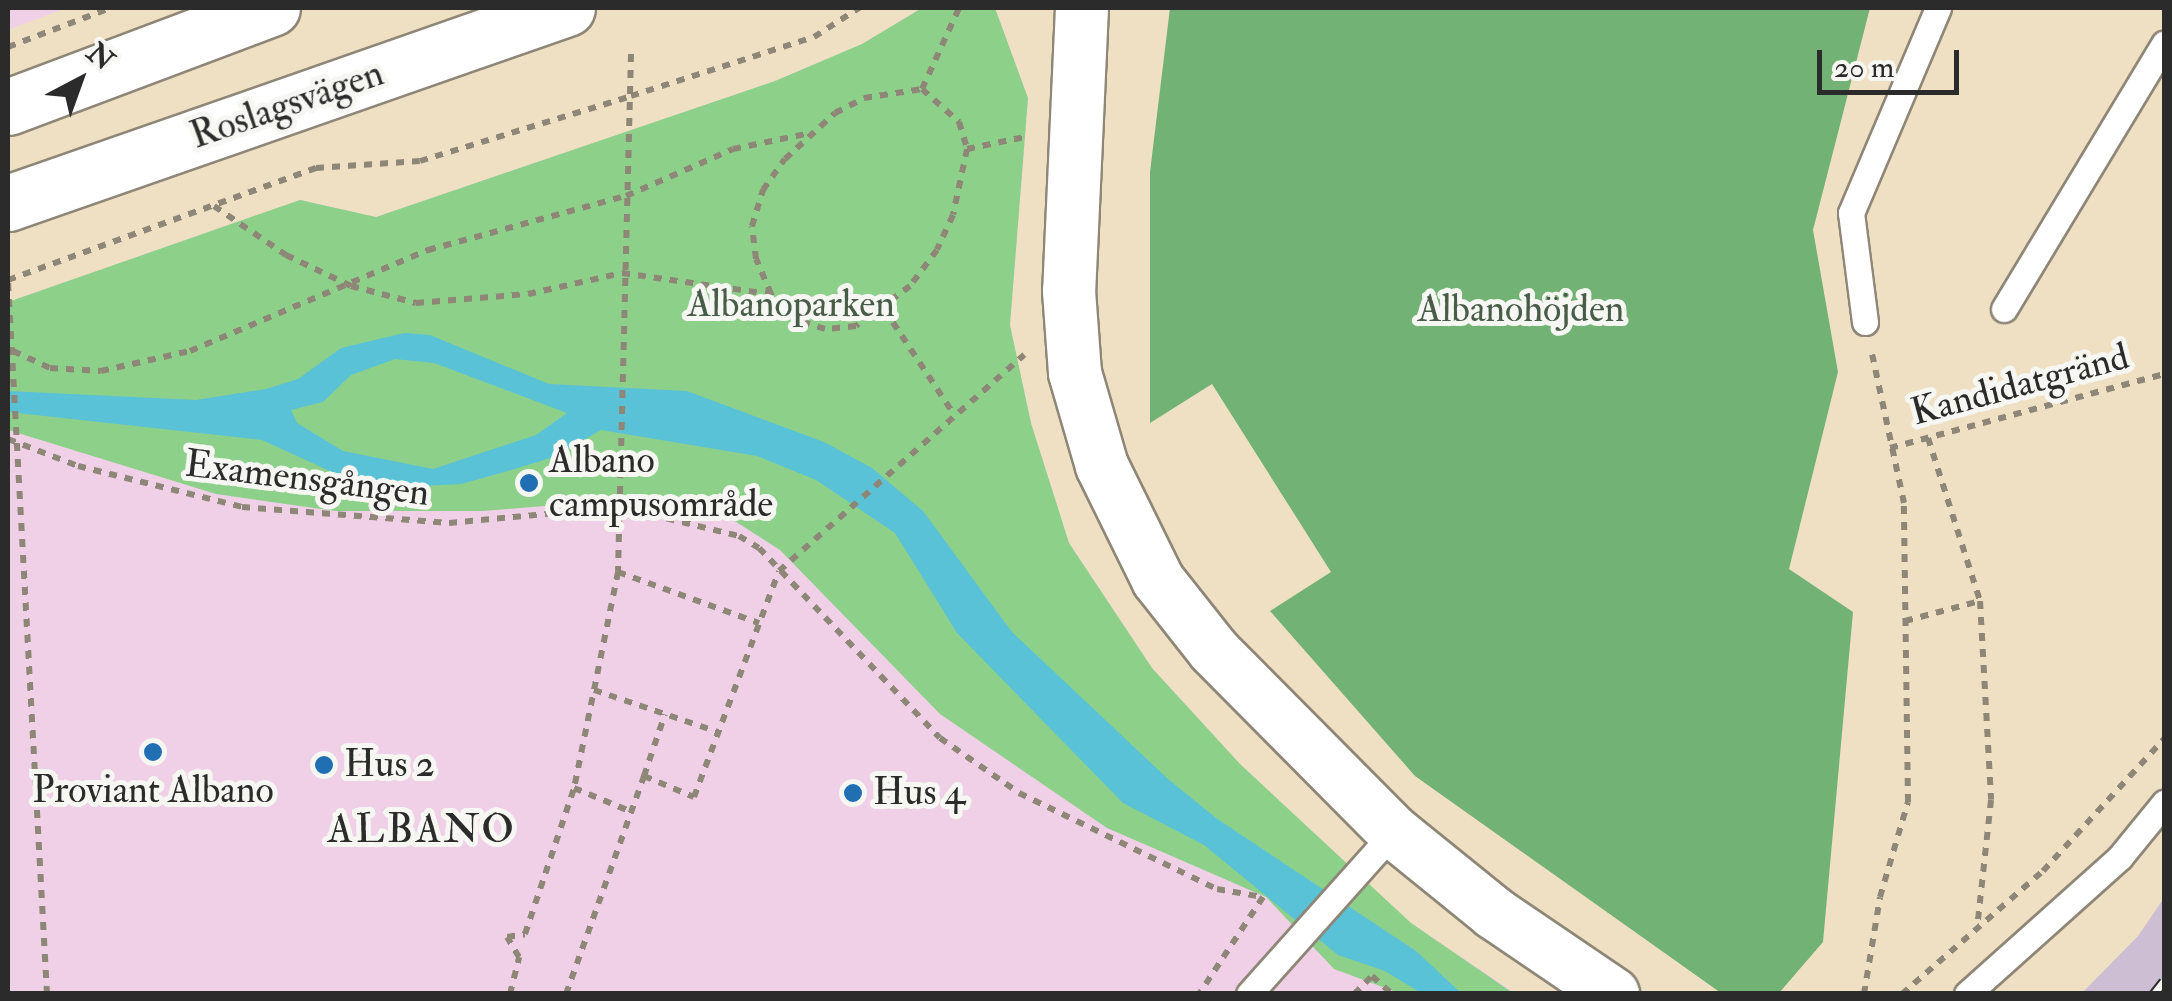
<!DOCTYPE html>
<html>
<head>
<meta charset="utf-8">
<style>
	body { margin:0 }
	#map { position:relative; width:2172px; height:1001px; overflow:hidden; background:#f0e0c3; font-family:"IM FELL Double Pica",serif }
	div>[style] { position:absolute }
	.built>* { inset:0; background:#efd0e7 }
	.industrial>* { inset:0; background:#cdbed3 }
	.green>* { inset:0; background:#8dd089 }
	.forest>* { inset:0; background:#72b275 }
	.water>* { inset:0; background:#59c2d6 }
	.path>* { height:6px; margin-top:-3px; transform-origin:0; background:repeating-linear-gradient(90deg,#8e8677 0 8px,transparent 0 16px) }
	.roads { filter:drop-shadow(2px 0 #8e8677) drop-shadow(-2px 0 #8e8677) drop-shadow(0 2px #8e8677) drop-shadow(0 -2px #8e8677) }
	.lane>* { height:25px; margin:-12.5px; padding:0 12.5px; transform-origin:12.5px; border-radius:12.5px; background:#fff }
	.street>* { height:52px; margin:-26px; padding:0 26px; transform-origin:26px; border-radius:26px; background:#fff }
	.primary>* { height:55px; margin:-27.5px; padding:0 27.5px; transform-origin:27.5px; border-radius:27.5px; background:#fff }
	.rail>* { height:11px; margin-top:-5.5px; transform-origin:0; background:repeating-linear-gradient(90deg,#f6f6f2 0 22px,#2b2b2b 0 44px); box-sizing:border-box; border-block:2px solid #2b2b2b }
	.dots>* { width:28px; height:28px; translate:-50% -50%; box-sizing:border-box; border:5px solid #f6f6f2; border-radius:50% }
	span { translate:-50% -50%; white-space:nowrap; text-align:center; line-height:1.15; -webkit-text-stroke:10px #f6f6f2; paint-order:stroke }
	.street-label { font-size:38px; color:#2b2b2b }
	.park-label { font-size:38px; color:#485d47 }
	.poi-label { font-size:38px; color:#2b2b2b }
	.left { translate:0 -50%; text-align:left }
	.neighbourhood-label { font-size:40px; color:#2b2b2b; letter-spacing:2.5px }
	.frame { position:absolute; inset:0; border:10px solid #2b2b2b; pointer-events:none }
	.north { position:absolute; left:30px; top:30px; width:100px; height:100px; -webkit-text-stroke:8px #f6f6f2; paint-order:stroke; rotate:41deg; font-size:28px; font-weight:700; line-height:40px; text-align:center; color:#2b2b2b }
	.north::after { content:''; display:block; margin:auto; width:35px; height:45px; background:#2b2b2b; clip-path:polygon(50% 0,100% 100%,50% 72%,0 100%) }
	.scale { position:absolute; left:1817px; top:50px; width:142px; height:45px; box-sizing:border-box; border:5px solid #2b2b2b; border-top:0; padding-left:12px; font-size:30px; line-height:35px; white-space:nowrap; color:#2b2b2b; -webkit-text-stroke:8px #f6f6f2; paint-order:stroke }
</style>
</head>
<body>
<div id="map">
	<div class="built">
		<i style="clip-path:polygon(8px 8px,66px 8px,8px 30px)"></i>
		<i style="clip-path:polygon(922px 8px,995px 8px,1028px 98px,1010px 325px,1031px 423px,1069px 543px,1152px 668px,1240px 764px,1411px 923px,1515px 993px,8px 993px,8px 302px,300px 200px,376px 217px,775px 81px,862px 44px)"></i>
	</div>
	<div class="industrial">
		<i style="clip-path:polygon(2164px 898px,2164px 993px,2082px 993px,2138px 936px)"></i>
	</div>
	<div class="green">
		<i style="clip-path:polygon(922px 8px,995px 8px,1028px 98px,1010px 325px,1031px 423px,1069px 543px,1152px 668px,1240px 764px,1411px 923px,1513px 993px,1399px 993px,1334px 969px,1266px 897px,1107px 828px,940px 714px,780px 550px,719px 511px,684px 504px,593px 502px,483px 511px,335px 511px,216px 494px,8px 430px,8px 302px,300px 200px,376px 217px,775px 81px,862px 44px)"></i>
	</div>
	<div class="forest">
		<i style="clip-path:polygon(1170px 8px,1870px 8px,1813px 230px,1838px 372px,1789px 569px,1853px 612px,1823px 942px,1779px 993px,1721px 993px,1415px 776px,1270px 611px,1331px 572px,1212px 384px,1150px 423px,1150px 172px)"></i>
	</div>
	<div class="water">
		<i style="clip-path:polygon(evenodd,404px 333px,430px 335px,549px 384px,687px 391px,824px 442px,872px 468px,923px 511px,1012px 632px,1168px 779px,1216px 818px,1416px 951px,1461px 993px,1421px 993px,1385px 971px,1338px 955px,1204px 845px,1123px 803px,957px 633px,895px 533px,816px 480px,757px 456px,601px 430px,554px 457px,508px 471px,461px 484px,403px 487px,332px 472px,262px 440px,8px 412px,8px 391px,196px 400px,266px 389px,298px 379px,341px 348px,404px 333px,395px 359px,434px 363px,567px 413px,536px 435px,433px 469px,343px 451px,297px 423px,291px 410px,323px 402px,351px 375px,395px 359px)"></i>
	</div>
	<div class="path">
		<i style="left:8px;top:47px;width:109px;rotate:-20.9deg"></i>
		<i style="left:631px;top:54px;width:518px;rotate:91.44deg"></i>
		<i style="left:618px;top:572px;width:220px;rotate:101.5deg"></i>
		<i style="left:574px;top:788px;width:63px;rotate:22.5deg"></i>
		<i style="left:922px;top:89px;width:50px;rotate:41.7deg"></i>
		<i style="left:959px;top:122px;width:28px;rotate:73deg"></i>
		<i style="left:967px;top:149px;width:67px;rotate:102deg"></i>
		<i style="left:953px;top:215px;width:38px;rotate:115deg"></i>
		<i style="left:937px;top:250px;width:45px;rotate:126.9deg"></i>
		<i style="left:910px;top:286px;width:67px;rotate:143.5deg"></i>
		<i style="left:856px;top:326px;width:31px;rotate:174deg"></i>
		<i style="left:825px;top:329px;width:32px;rotate:-162deg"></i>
		<i style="left:795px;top:319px;width:35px;rotate:-134deg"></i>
		<i style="left:771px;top:294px;width:38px;rotate:-113deg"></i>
		<i style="left:756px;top:259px;width:33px;rotate:-97deg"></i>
		<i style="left:752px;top:226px;width:38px;rotate:-73deg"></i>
		<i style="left:763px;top:190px;width:38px;rotate:-55deg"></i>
		<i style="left:785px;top:159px;width:68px;rotate:-42.6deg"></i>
		<i style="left:835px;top:113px;width:33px;rotate:-27deg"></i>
		<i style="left:864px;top:98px;width:59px;rotate:-8.8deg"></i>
		<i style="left:922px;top:89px;width:89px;rotate:-65.4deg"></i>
		<i style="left:967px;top:149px;width:59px;rotate:-11.7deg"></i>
		<i style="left:214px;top:206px;width:87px;rotate:34.2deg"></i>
		<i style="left:286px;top:255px;width:72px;rotate:25.5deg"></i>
		<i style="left:351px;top:286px;width:67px;rotate:14.7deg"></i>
		<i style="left:416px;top:303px;width:112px;rotate:-4.6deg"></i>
		<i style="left:528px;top:294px;width:96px;rotate:-12.6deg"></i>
		<i style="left:622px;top:273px;width:149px;rotate:8.1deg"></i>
		<i style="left:884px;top:309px;width:128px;rotate:56.4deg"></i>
		<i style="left:13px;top:351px;width:41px;rotate:24.7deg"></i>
		<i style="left:50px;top:368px;width:51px;rotate:3.4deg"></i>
		<i style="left:101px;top:371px;width:91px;rotate:-12.7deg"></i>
		<i style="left:190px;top:351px;width:259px;rotate:-23deg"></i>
		<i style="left:428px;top:250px;width:205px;rotate:-15.3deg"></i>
		<i style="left:626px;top:196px;width:117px;rotate:-23.7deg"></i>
		<i style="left:733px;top:149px;width:80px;rotate:-11.6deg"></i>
		<i style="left:1928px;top:438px;width:171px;rotate:72.3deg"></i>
		<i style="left:1980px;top:601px;width:199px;rotate:86.8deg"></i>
		<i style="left:1991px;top:800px;width:129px;rotate:96.2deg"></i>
		<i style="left:8px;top:439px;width:75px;rotate:21.1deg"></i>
		<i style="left:78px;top:466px;width:169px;rotate:14deg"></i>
		<i style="left:242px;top:507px;width:208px;rotate:4.4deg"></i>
		<i style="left:449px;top:523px;width:172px;rotate:-5.3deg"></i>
		<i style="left:620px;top:507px;width:122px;rotate:13.7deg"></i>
		<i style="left:739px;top:536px;width:23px;rotate:31deg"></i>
		<i style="left:759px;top:548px;width:262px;rotate:46.4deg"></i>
		<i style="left:940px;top:738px;width:96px;rotate:34.8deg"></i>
		<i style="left:1019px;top:793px;width:220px;rotate:25.9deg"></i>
		<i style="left:1217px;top:889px;width:47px;rotate:9.9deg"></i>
		<i style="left:1263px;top:897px;width:116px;rotate:123.4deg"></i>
		<i style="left:1890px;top:448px;width:284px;rotate:-15.1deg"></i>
		<i style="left:618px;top:572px;width:150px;rotate:19.9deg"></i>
		<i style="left:1905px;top:621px;width:78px;rotate:-14.9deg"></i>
		<i style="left:594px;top:690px;width:131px;rotate:18.7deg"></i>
		<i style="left:644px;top:776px;width:65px;rotate:-71.3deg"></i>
		<i style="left:47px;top:994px;width:715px;rotate:-93.13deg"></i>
		<i style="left:8px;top:280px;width:328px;rotate:-20deg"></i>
		<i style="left:316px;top:168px;width:104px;rotate:-3.9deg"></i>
		<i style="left:420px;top:161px;width:221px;rotate:-17.1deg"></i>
		<i style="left:631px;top:96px;width:192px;rotate:-17.9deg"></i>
		<i style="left:814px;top:37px;width:54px;rotate:-32.8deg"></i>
		<i style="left:510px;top:994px;width:38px;rotate:-76deg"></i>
		<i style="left:519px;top:957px;width:23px;rotate:-121deg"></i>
		<i style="left:507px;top:937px;width:18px;rotate:-9deg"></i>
		<i style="left:525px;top:934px;width:154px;rotate:-71.4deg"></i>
		<i style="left:566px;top:994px;width:232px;rotate:-70.3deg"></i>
		<i style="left:644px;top:776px;width:54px;rotate:22.8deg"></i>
		<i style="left:694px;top:797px;width:241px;rotate:-69.4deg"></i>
		<i style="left:779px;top:571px;width:327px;rotate:-41.4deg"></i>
		<i style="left:1354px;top:994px;width:25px;rotate:-45deg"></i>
		<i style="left:1372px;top:976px;width:27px;rotate:42deg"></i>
		<i style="left:1864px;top:994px;width:98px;rotate:-80.6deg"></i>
		<i style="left:1880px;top:897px;width:99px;rotate:-73.6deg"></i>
		<i style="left:1908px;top:802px;width:299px;rotate:-90.8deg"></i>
		<i style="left:1904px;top:503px;width:152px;rotate:-102.1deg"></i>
		<i style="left:1902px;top:994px;width:187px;rotate:-41.1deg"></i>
		<i style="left:2043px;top:871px;width:179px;rotate:-47.5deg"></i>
	</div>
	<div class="roads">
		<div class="lane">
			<i style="left:2004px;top:309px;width:310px;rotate:-58.9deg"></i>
			<i style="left:1865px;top:322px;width:110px;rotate:-97.3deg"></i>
			<i style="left:1851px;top:213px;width:223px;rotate:-67deg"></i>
			<i style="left:1249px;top:994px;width:217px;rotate:-48.2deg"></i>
			<i style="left:1967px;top:994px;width:205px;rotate:-41.8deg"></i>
			<i style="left:2120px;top:857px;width:70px;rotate:-50.8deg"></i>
		</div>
		<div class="street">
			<i style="left:1082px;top:8px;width:283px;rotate:92.6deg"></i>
			<i style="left:1069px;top:291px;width:82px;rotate:85.8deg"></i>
			<i style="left:1075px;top:373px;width:97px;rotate:73.8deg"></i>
			<i style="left:1102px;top:466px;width:127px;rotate:63.8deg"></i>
			<i style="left:1158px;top:580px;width:90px;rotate:51.7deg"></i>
			<i style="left:1214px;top:651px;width:255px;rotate:45.2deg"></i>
			<i style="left:1394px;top:832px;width:129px;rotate:39deg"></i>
			<i style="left:1494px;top:913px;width:144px;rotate:34.2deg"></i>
		</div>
		<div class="primary">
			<i style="left:8px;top:107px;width:282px;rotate:-20.6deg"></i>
			<i style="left:8px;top:203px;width:592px;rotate:-19.23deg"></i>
		</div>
	</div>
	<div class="rail">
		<i style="left:2154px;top:994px;width:16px;rotate:-52deg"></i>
	</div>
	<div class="dots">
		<i style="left:529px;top:483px;background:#1f6fb2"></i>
		<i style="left:153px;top:752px;background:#1f6fb2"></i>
		<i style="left:324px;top:765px;background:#1f6fb2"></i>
		<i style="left:853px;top:793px;background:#1f6fb2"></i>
	</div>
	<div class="street-label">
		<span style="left:287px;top:105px;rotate:-19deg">Roslagsvägen</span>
		<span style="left:2020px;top:385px;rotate:-15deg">Kandidatgränd</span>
		<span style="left:307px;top:479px;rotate:7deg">Examensgången</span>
	</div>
	<div class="park-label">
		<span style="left:791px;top:305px">Albanoparken</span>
		<span style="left:1521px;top:310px">Albanohöjden</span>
	</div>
	<div class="poi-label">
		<span class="left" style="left:549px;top:483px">Albano<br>campusområde</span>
		<span class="left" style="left:344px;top:765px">Hus 2</span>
		<span style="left:153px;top:791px">Proviant Albano</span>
		<span class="left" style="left:873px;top:793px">Hus 4</span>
	</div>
	<div class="neighbourhood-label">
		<span style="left:422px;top:830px">ALBANO</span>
	</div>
	<div class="frame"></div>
	<div class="north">N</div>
	<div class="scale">20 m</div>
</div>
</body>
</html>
